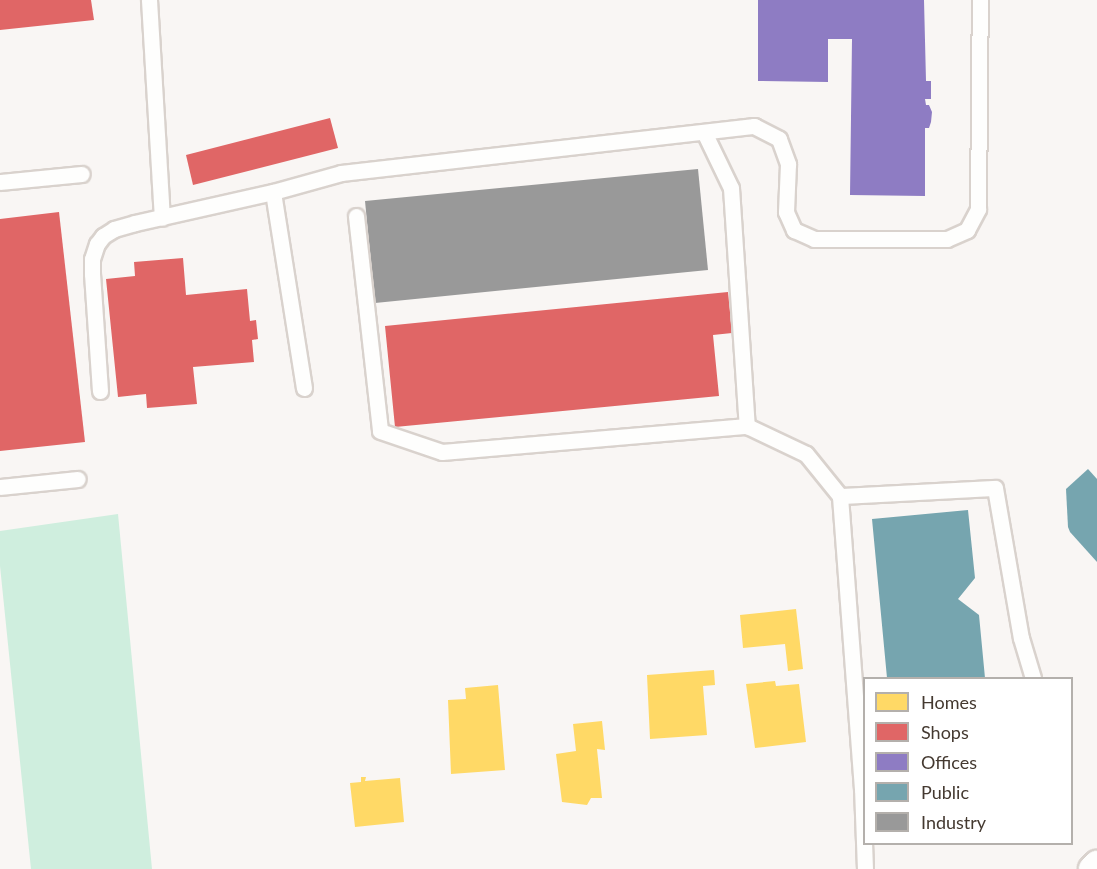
<!DOCTYPE html>
<html>
<head>
<meta charset="utf-8">
<style>
	body { margin:0 }
	#map { position:relative; width:1097px; height:869px; overflow:hidden; background:#f9f6f4; font-family:Lato,sans-serif }
	div>[style] { position:absolute }
	.green>* { inset:0; background:#cfeede }
	.homes>* { inset:0; background:#ffd966 }
	.shops>* { inset:0; background:#e06666 }
	.offices>* { inset:0; background:#8e7cc3 }
	.public>* { inset:0; background:#76a5af }
	.industry>* { inset:0; background:#999 }
	.roads { filter:drop-shadow(2px 0 #d9d2cd) drop-shadow(-2px 0 #d9d2cd) drop-shadow(0 2px #d9d2cd) drop-shadow(0 -2px #d9d2cd) }
	.lane>* { height:15px; margin:-7.5px; padding:0 7.5px; transform-origin:7.5px; border-radius:7.5px; background:#fefefd }
	.street>* { height:28px; margin:-14px; padding:0 14px; transform-origin:14px; border-radius:14px; background:#fefefd }
	span { translate:-50% -50%; white-space:nowrap; text-align:center; line-height:1.15; -webkit-text-stroke:6px #fff; paint-order:stroke }
	.legend { position:absolute; left:863px; top:677px; width:210px; height:168px; box-sizing:border-box; background:#fff; border:2px solid #b4b0ac; margin:0; padding:8px 10px; list-style:none; font-size:18px; color:#443930 }
	.legend li { display:flex; align-items:center; gap:12px; height:30px }
	.legend b { width:30px; border:2px solid #b4b0ac }
</style>
</head>
<body>
<div id="map">
	<div class="green">
		<i style="clip-path:polygon(118px 514px,152px 869px,31px 869px,0 566px,0 531px)"></i>
	</div>
	<div class="homes">
		<i style="clip-path:polygon(796px 609px,803px 669px,788px 671px,785px 644px,743px 648px,740px 615px)"></i>
		<i style="clip-path:polygon(714px 670px,715px 685px,703px 686px,707px 735px,650px 739px,647px 675px)"></i>
		<i style="clip-path:polygon(775px 681px,776px 686px,799px 684px,806px 742px,755px 748px,746px 684px)"></i>
		<i style="clip-path:polygon(498px 685px,505px 770px,451px 774px,448px 700px,466px 699px,465px 688px)"></i>
		<i style="clip-path:polygon(602px 721px,605px 750px,597px 749px,602px 798px,591px 798px,587px 805px,562px 802px,556px 754px,576px 751px,573px 724px)"></i>
		<i style="clip-path:polygon(361px 777px,366px 777px,365px 781px,400px 778px,404px 822px,355px 827px,350px 783px,361px 782px)"></i>
	</div>
	<div class="shops">
		<i style="clip-path:polygon(0 0,91px 0,94px 20px,0 30px)"></i>
		<i style="clip-path:polygon(330px 118px,338px 148px,193px 185px,186px 155px)"></i>
		<i style="clip-path:polygon(59px 212px,85px 442px,0 451px,0 219px)"></i>
		<i style="clip-path:polygon(183px 258px,186px 295px,247px 289px,250px 321px,256px 320px,258px 339px,252px 340px,254px 362px,193px 367px,197px 404px,147px 408px,146px 394px,118px 397px,106px 279px,135px 276px,134px 262px)"></i>
		<i style="clip-path:polygon(728px 292px,732px 333px,713px 335px,719px 396px,395px 427px,385px 326px)"></i>
	</div>
	<div class="offices">
		<i style="clip-path:polygon(758px 0,924px 0,926px 81px,931px 81px,931px 99px,925px 99px,926px 105px,929px 105px,932px 112px,931px 122px,929px 128px,925px 128px,925px 196px,850px 195px,852px 39px,828px 39px,828px 82px,758px 81px)"></i>
	</div>
	<div class="public">
		<i style="clip-path:polygon(1088px 469px,1097px 479px,1097px 562px,1070px 532px,1068px 527px,1066px 489px)"></i>
		<i style="clip-path:polygon(968px 510px,975px 578px,958px 599px,979px 615px,985px 678px,887px 678px,872px 519px)"></i>
	</div>
	<div class="industry">
		<i style="clip-path:polygon(698px 169px,708px 270px,375px 303px,365px 201px)"></i>
	</div>
	<div class="roads">
		<div class="lane">
			<i style="left:149px;top:0;width:218px;rotate:86.6deg"></i>
			<i style="left:704px;top:132px;width:62px;rotate:64.3deg"></i>
			<i style="left:731px;top:188px;width:239px;rotate:86.2deg"></i>
			<i style="left:747px;top:426px;width:65px;rotate:25.4deg"></i>
			<i style="left:806px;top:454px;width:54px;rotate:51deg"></i>
			<i style="left:0;top:182px;width:82px;rotate:-5.6deg"></i>
			<i style="left:356px;top:216px;width:216px;rotate:83.6deg"></i>
			<i style="left:380px;top:431px;width:65px;rotate:18.7deg"></i>
			<i style="left:442px;top:452px;width:306px;rotate:-4.9deg"></i>
			<i style="left:304px;top:388px;width:198px;rotate:-99deg"></i>
			<i style="left:273px;top:192px;width:71px;rotate:-15.6deg"></i>
			<i style="left:341px;top:173px;width:416px;rotate:-6.5deg"></i>
			<i style="left:754px;top:126px;width:28px;rotate:27deg"></i>
			<i style="left:779px;top:139px;width:27px;rotate:70deg"></i>
			<i style="left:788px;top:164px;width:48px;rotate:92.4deg"></i>
			<i style="left:786px;top:212px;width:20px;rotate:66deg"></i>
			<i style="left:794px;top:230px;width:22px;rotate:24deg"></i>
			<i style="left:814px;top:239px;width:133px"></i>
			<i style="left:947px;top:239px;width:22px;rotate:-24deg"></i>
			<i style="left:967px;top:230px;width:24px;rotate:-62deg"></i>
			<i style="left:978px;top:209px;width:209px;rotate:-89.5deg"></i>
			<i style="left:100px;top:391px;width:117px;rotate:-93.9deg"></i>
			<i style="left:92px;top:274px;width:15px;rotate:-90deg"></i>
			<i style="left:92px;top:259px;width:16px;rotate:-72deg"></i>
			<i style="left:97px;top:244px;width:10px;rotate:-53deg"></i>
			<i style="left:103px;top:236px;width:13px;rotate:-32deg"></i>
			<i style="left:114px;top:229px;width:22px;rotate:-16deg"></i>
			<i style="left:135px;top:223px;width:141px;rotate:-12.7deg"></i>
			<i style="left:0;top:487px;width:78px;rotate:-5.9deg"></i>
			<i style="left:865px;top:869px;width:80px;rotate:-92.1deg"></i>
			<i style="left:862px;top:789px;width:294px;rotate:-94.3deg"></i>
			<i style="left:840px;top:496px;width:155px;rotate:-3deg"></i>
			<i style="left:995px;top:488px;width:152px;rotate:80.2deg"></i>
			<i style="left:1021px;top:638px;width:42px;rotate:73.3deg"></i>
		</div>
		<div class="street">
			<i style="left:1093px;top:869px;width:6px;rotate:-45deg"></i>
		</div>
	</div>
	<ul class="legend">
	<li><b style="height:16px;background:#ffd966"></b>Homes</li>
	<li><b style="height:16px;background:#e06666"></b>Shops</li>
	<li><b style="height:16px;background:#8e7cc3"></b>Offices</li>
	<li><b style="height:16px;background:#76a5af"></b>Public</li>
	<li><b style="height:16px;background:#999"></b>Industry</li>
	</ul>
</div>
</body>
</html>
